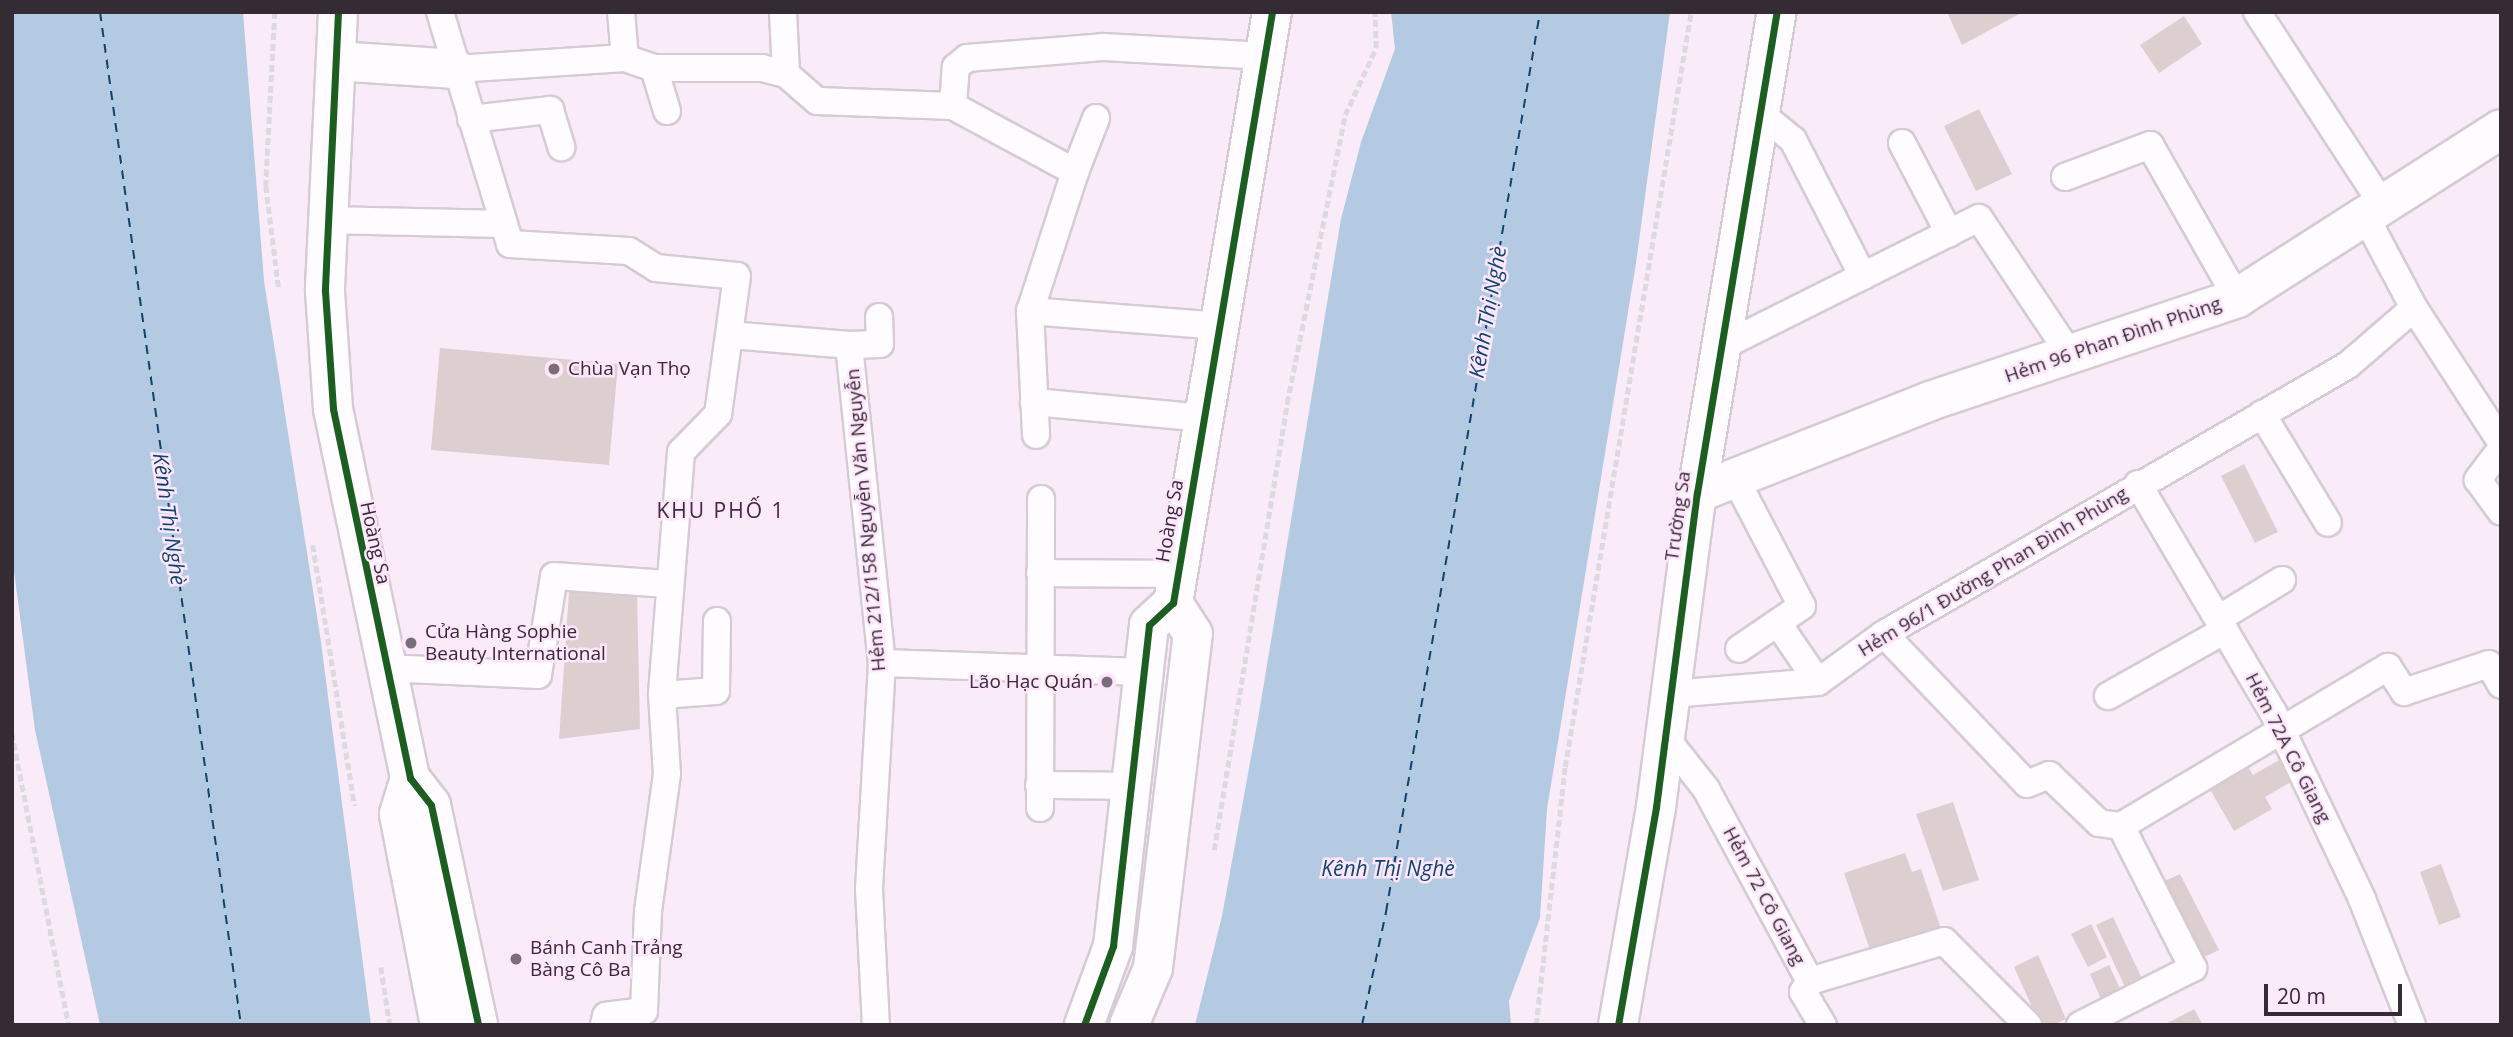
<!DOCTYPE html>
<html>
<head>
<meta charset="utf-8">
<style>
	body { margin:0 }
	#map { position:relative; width:2513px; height:1037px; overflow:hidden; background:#f9ecf8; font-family:"Open Sans",sans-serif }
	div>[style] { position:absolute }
	.water>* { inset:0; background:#b4c9e2 }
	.ferry>* { height:2px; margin-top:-1px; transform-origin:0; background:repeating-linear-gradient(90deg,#0b456e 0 9px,transparent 0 16px) }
	.building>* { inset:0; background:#ddcfd0 }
	.path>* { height:4.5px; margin-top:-2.25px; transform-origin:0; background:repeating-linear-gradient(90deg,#ded9de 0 7px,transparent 0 10.5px) }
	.roads { filter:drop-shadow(2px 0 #d5cbd4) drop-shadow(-2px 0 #d5cbd4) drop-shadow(0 2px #d5cbd4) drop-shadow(0 -2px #d5cbd4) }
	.service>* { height:26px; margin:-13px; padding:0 13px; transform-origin:13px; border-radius:13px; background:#fefcfe }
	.minor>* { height:38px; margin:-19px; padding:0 19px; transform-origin:19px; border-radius:19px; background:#fefcfe }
	.tertiary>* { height:38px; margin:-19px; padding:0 19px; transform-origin:19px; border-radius:19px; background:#fefcfe }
	.cycleway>* { height:7px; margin:-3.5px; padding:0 3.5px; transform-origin:3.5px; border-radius:3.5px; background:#1b5e20 }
	.dots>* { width:19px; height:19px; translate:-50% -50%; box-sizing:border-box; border:4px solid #ffe6fd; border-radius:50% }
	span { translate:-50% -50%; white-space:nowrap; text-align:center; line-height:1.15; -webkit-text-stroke:5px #ffe6fd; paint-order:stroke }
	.street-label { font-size:19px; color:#352b34 }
	.poi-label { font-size:19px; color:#352b34 }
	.left { translate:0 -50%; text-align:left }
	.right { translate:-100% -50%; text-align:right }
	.water-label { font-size:21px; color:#0b456e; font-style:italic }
	.neighbourhood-label { font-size:21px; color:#3d2a3b; letter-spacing:2px }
	.frame { position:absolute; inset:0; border:14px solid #352b34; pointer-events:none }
	.scale { position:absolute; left:2264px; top:984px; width:138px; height:32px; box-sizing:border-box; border:4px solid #352b34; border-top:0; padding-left:9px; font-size:21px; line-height:24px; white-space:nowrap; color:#352b34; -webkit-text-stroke:5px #ffe6fd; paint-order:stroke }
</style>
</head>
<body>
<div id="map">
	<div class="water">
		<i style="clip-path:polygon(12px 12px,243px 12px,264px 281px,320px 635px,371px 1025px,100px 1025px,35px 730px,12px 556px)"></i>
		<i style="clip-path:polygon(1391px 12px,1670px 12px,1636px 263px,1547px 809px,1540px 918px,1509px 1001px,1511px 1025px,1195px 1025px,1222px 916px,1258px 719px,1341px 219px,1361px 142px,1395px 49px)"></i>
	</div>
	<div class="ferry">
		<i style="left:100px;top:12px;width:1023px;rotate:82.08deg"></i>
		<i style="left:1362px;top:1025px;width:116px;rotate:-78deg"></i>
		<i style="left:1386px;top:912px;width:913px;rotate:-80.29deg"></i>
	</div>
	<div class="building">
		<i style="clip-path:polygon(1947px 12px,2023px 12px,1962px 45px)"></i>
		<i style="clip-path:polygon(2184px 16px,2202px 44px,2159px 73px,2140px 45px)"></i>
		<i style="clip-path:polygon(1979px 109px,2012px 174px,1976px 191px,1944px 126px)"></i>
		<i style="clip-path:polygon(440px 348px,618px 364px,609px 465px,431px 450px)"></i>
		<i style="clip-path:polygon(2244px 464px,2278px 532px,2255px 543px,2221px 476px)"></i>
		<i style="clip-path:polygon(637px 591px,640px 729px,559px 739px,569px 592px)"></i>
		<i style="clip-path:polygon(2281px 759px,2293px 781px,2265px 797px,2272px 809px,2234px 831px,2208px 786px,2246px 764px,2253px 775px)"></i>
		<i style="clip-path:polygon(1953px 802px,1979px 880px,1943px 891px,1916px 814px)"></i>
		<i style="clip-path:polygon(1905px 853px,1912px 872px,1921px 869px,1941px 929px,1871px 953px,1844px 873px)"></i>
		<i style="clip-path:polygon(2441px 864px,2461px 917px,2439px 925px,2420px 872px)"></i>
		<i style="clip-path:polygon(2180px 874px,2219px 950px,2195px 961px,2156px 885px)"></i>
		<i style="clip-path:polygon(2113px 917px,2144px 983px,2127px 991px,2096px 925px)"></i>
		<i style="clip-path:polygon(2091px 924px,2107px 957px,2088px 967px,2071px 934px)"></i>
		<i style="clip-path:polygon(2038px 955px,2066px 1019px,2053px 1025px,2040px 1025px,2014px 967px)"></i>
		<i style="clip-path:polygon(2109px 965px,2123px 995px,2103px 1004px,2090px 974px)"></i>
		<i style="clip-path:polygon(2194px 1009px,2203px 1025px,2164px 1025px)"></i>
	</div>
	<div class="path">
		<i style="left:275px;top:12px;width:174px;rotate:93deg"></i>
		<i style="left:266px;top:186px;width:105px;rotate:82.9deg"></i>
		<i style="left:313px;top:545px;width:264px;rotate:80.9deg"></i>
		<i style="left:12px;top:733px;width:298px;rotate:79deg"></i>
		<i style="left:1214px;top:850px;width:453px;rotate:-80.7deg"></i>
		<i style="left:1287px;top:403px;width:294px;rotate:-78.6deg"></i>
		<i style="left:1345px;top:115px;width:74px;rotate:-65.2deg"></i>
		<i style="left:1376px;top:48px;width:36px;rotate:-92deg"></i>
		<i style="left:381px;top:967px;width:59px;rotate:81.2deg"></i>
		<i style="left:1536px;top:1025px;width:260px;rotate:-83.6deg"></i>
		<i style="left:1565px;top:767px;width:765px;rotate:-80.53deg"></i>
	</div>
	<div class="roads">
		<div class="service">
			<i style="left:440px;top:12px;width:242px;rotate:73.2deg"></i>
			<i style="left:510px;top:244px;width:119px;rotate:3.4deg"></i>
			<i style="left:629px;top:251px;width:32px;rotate:32deg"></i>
			<i style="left:656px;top:268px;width:81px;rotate:5.6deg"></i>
			<i style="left:737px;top:276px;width:139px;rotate:97.8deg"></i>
			<i style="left:718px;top:414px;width:53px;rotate:134.2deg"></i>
			<i style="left:681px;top:452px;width:244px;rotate:94.5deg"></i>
			<i style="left:662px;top:695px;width:79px;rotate:86.4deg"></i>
			<i style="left:667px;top:774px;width:138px;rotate:97.9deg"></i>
			<i style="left:648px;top:911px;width:100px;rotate:92.3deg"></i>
			<i style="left:644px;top:1011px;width:38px;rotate:173deg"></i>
			<i style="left:606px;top:1016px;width:9px;rotate:103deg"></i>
			<i style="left:621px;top:12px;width:46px;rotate:85deg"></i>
			<i style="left:783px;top:12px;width:62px;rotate:87.2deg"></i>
			<i style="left:2257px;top:12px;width:230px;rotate:56.9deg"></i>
			<i style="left:654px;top:68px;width:45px;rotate:73.2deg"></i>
			<i style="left:456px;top:69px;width:169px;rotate:-3.7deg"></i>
			<i style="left:625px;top:58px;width:31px;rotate:19deg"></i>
			<i style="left:654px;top:68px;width:108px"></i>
			<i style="left:762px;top:68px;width:25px;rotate:14deg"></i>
			<i style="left:786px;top:74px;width:41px;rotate:41.1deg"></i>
			<i style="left:817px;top:101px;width:136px;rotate:2.1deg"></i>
			<i style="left:953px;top:106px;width:139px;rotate:28.4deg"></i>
			<i style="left:1075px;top:172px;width:146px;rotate:107.9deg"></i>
			<i style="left:1030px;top:311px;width:191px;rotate:4.5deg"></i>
			<i style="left:953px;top:106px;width:39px;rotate:-86deg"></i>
			<i style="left:956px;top:67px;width:14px;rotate:-39deg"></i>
			<i style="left:967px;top:58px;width:136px;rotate:-4.6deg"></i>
			<i style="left:1103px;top:47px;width:163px;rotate:3.2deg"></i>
			<i style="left:1760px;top:113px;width:43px;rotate:39.3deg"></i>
			<i style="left:1793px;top:140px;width:153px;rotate:62.8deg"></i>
			<i style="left:471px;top:119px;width:80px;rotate:-6.5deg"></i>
			<i style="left:550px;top:110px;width:39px;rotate:73deg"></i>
			<i style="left:1902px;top:143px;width:102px;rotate:62.4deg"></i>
			<i style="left:1075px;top:172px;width:58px;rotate:-68.7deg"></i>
			<i style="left:2065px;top:177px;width:91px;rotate:-20.6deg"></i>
			<i style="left:2150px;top:145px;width:176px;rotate:60.4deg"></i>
			<i style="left:328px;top:220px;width:174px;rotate:1.3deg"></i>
			<i style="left:2414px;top:308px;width:160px;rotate:57deg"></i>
			<i style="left:1030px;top:311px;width:124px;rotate:87.2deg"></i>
			<i style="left:730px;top:335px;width:119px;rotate:4.8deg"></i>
			<i style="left:849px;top:345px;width:320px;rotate:84.1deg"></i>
			<i style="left:882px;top:663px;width:226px;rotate:93.3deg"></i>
			<i style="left:869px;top:889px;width:136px;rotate:87.1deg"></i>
			<i style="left:849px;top:345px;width:31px;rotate:-2deg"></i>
			<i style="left:880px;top:344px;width:27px;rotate:-92deg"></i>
			<i style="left:1721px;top:347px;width:288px;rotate:-26.6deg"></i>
			<i style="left:1979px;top:218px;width:166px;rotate:56.3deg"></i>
			<i style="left:1034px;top:402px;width:171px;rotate:5.4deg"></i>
			<i style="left:2262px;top:414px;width:127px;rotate:58.8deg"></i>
			<i style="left:2501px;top:449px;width:39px;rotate:127deg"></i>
			<i style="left:2478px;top:480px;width:39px;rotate:54deg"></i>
			<i style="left:1735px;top:478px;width:144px;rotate:62.4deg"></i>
			<i style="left:1802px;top:606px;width:76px;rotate:145.7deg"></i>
			<i style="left:2138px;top:484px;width:265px;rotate:59.4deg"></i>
			<i style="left:2273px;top:712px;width:207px;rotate:64.5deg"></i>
			<i style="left:2362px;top:899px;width:136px;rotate:68.4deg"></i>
			<i style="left:1040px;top:573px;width:136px;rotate:0.4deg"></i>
			<i style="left:2218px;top:619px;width:75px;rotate:-31.4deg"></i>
			<i style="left:1779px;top:625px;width:69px;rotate:55.6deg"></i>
			<i style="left:1884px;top:634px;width:207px;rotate:46.4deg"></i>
			<i style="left:2027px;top:784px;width:24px;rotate:-22deg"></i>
			<i style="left:2049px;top:775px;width:69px;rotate:43.8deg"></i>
			<i style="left:2099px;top:823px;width:22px;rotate:8deg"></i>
			<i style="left:2121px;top:826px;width:311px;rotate:-30.8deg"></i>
			<i style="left:2388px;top:667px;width:30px;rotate:57deg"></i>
			<i style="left:2404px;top:692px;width:89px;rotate:-18.2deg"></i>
			<i style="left:2489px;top:664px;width:24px;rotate:60deg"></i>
			<i style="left:882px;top:663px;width:262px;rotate:2deg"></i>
			<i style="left:386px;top:668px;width:152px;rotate:2.6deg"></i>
			<i style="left:538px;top:675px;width:100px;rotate:-80.8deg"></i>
			<i style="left:554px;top:576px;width:114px;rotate:4deg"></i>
			<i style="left:1671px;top:694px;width:147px;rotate:-4.7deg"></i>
			<i style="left:1818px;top:682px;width:82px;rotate:-36deg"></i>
			<i style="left:1884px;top:634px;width:536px;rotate:-30.1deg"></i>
			<i style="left:2348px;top:365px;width:87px;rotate:-40.8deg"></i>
			<i style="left:2414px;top:308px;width:104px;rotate:-118deg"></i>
			<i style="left:662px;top:695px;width:54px;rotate:-4.2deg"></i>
			<i style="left:716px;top:691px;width:70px;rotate:-89.2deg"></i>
			<i style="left:2108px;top:696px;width:134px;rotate:-29.4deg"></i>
			<i style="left:1665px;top:737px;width:66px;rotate:51.7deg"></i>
			<i style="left:1706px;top:789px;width:218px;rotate:61.6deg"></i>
			<i style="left:1810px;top:981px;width:140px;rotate:-16.6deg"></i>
			<i style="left:1944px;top:941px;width:119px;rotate:45deg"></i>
			<i style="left:1039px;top:785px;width:93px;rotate:0.6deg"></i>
			<i style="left:1040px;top:808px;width:309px;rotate:-89.8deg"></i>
			<i style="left:1810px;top:981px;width:13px;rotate:122deg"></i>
			<i style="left:1803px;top:992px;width:39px;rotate:59deg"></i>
			<i style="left:2080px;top:1025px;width:127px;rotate:-26.8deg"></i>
			<i style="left:2193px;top:968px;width:159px;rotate:-116.9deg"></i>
		</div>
		<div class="minor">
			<i style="left:336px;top:61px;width:120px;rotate:3.8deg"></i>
			<i style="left:1697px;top:493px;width:251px;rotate:-21.5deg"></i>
			<i style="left:1930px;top:401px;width:324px;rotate:-18.5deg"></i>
			<i style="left:2237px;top:298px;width:313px;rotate:-32.6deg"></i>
		</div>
		<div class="tertiary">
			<i style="left:338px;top:12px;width:279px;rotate:92.7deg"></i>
			<i style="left:325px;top:291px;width:118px;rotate:86.1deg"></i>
			<i style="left:333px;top:409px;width:377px;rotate:78.2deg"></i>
			<i style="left:410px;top:778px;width:34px;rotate:52deg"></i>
			<i style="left:431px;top:805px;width:225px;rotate:77.9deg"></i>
			<i style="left:410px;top:778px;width:38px;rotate:107deg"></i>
			<i style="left:399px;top:814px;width:215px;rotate:79deg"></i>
			<i style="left:1084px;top:1025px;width:84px;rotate:-69.8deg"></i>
			<i style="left:1113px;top:946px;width:323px;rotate:-83.6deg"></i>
			<i style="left:1149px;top:625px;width:33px;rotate:-43deg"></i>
			<i style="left:1173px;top:603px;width:599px;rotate:-80.49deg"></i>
			<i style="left:1129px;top:1025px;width:62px;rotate:-67.2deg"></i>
			<i style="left:1153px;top:968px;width:336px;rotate:-83.2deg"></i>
			<i style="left:1193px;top:634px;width:37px;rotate:-123deg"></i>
			<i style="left:1618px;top:1025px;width:221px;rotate:-80.1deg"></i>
			<i style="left:1656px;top:807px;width:317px;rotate:-82.6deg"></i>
			<i style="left:1697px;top:493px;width:488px;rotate:-80.6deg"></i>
		</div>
	</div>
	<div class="cycleway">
		<i style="left:338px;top:12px;width:279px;rotate:92.7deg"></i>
		<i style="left:325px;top:291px;width:118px;rotate:86.1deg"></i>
		<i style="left:333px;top:409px;width:377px;rotate:78.2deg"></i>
		<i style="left:410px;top:778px;width:34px;rotate:52deg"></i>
		<i style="left:431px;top:805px;width:225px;rotate:77.9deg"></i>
		<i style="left:1084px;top:1025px;width:84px;rotate:-69.8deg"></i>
		<i style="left:1113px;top:946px;width:323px;rotate:-83.6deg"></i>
		<i style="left:1149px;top:625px;width:33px;rotate:-43deg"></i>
		<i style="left:1173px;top:603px;width:599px;rotate:-80.49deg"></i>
		<i style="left:1618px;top:1025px;width:221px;rotate:-80.1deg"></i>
		<i style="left:1656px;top:807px;width:317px;rotate:-82.6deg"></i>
		<i style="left:1697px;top:493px;width:488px;rotate:-80.6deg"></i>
	</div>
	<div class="dots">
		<i style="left:554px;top:369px;background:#7a6f79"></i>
		<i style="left:411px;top:643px;background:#7a6f79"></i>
		<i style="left:1107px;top:682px;background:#7a6f79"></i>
		<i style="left:516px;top:959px;background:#7a6f79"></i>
	</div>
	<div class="street-label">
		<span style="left:2113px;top:340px;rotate:-19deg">Hẻm 96 Phan Đình Phùng</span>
		<span style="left:1678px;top:516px;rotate:-82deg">Trường Sa</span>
		<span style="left:866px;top:520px;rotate:-95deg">Hẻm 212/158 Nguyễn Văn Nguyễn</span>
		<span style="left:1170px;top:521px;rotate:-80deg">Hoàng Sa</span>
		<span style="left:375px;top:543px;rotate:78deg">Hoàng Sa</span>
		<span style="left:1993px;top:572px;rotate:-31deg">Hẻm 96/1 Đường Phan Đình Phùng</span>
		<span style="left:2288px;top:748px;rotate:63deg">Hẻm 72A Cô Giang</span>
		<span style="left:1764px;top:896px;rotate:62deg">Hẻm 72 Cô Giang</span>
	</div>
	<div class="poi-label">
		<span class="left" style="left:568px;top:369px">Chùa Vạn Thọ</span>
		<span class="left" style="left:425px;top:643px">Cửa Hàng Sophie<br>Beauty International</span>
		<span class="right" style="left:1093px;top:682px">Lão Hạc Quán</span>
		<span class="left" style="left:530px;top:959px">Bánh Canh Trảng<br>Bàng Cô Ba</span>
	</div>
	<div class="water-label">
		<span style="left:1487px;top:312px;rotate:-80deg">Kênh Thị Nghè</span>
		<span style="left:170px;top:519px;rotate:82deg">Kênh Thị Nghè</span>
		<span style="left:1388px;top:868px">Kênh Thị Nghè</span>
	</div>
	<div class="neighbourhood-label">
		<span style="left:721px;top:510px">KHU PHỐ 1</span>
	</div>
	<div class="frame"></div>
	<div class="scale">20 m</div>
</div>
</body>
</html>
